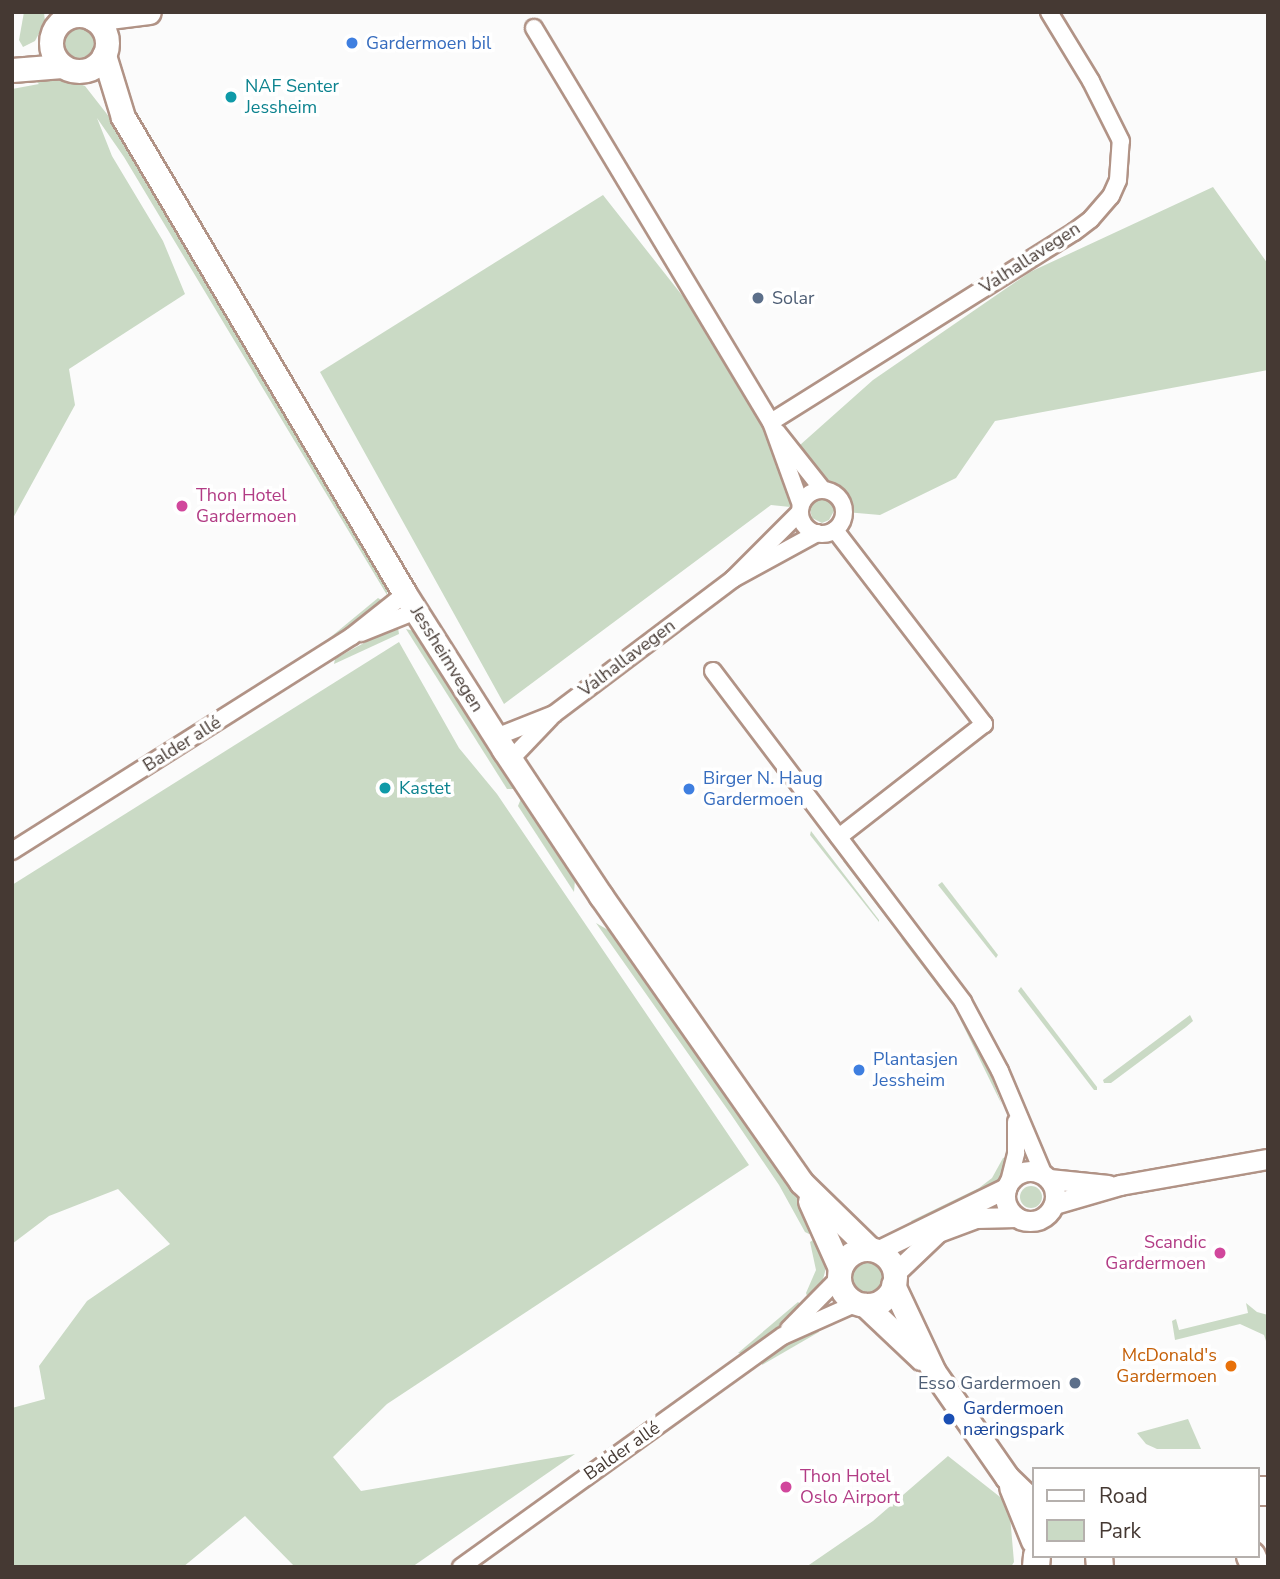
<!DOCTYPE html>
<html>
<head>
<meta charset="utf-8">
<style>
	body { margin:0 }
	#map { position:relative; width:1280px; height:1579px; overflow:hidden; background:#fbfbfb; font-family:"Nunito Sans",sans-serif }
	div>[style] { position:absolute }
	.green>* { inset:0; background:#cadac5 }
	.round { border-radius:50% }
	.roads { filter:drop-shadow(2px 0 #b19386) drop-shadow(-2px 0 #b19386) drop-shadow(0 2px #b19386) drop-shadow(0 -2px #b19386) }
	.minor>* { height:16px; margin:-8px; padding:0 8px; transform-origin:8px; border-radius:8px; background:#fff }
	.minor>.ring { margin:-8px; padding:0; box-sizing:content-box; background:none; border:16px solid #fff; border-radius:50% }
	.tertiary>* { height:19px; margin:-9.5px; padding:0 9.5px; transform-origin:9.5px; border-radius:9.5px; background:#fff }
	.tertiary>.ring { margin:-9.5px; padding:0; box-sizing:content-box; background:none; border:19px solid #fff; border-radius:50% }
	.secondary>* { height:23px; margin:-11.5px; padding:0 11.5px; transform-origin:11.5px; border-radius:11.5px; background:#fff }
	.secondary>.ring { margin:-11.5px; padding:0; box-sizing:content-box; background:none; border:23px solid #fff; border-radius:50% }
	.trunk>* { height:26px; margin:-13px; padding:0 13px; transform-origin:13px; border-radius:13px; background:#fff }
	.motorway>* { height:28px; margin:-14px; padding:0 14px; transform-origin:14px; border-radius:14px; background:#fff }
	.dots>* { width:19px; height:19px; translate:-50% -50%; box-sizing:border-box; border:4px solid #fff; border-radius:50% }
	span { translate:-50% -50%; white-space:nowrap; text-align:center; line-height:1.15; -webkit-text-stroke:7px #fff; paint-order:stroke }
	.shop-label { font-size:18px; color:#366cbe }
	.left { translate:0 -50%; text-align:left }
	.culture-label { font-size:18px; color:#0d838f }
	.street-label { font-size:18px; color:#453933 }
	.service-label { font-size:18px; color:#4e5e75 }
	.right { translate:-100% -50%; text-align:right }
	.hotel-label { font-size:18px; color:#b23c85 }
	.food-label { font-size:18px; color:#c56008 }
	.transit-label { font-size:18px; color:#164399 }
	.frame { position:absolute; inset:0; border:14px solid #453933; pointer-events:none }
	.legend { position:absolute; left:1032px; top:1467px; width:228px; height:91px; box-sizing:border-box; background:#fff; border:2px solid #b5b0ad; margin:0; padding:9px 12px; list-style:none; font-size:21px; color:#453933 }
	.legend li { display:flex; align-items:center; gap:14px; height:35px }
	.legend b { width:35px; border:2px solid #b5b0ad }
</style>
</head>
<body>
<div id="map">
	<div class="green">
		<i style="clip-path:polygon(24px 12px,44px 12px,45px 22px,35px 41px,23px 47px,19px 40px)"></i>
		<i class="round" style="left:64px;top:28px;width:30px;height:30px"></i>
		<i style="clip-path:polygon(56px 75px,85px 86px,121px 132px,388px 582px,387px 595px,124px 157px,97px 118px,112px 156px,163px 241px,185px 294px,69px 369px,75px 405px,12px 520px,12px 89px,39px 84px,32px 77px)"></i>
		<i style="clip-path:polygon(1213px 187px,1268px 264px,1268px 370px,995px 421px,956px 478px,880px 515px,834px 511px,829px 520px,822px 523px,812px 518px,810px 509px,771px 505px,504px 704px,320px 372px,603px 195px,800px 445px,873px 380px,1030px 272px)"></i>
		<i style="clip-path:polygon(378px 598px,383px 601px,376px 610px,327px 645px,321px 645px)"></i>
		<i style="clip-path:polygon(398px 628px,399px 634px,334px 664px,335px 659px,349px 651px,390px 629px)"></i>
		<i style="clip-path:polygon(406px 629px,418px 632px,517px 789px,507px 789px)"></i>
		<i style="clip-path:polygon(399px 642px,459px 748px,497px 794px,749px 1165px,387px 1404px,333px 1457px,361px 1491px,575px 1454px,412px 1567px,295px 1567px,245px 1516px,183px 1567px,12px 1567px,12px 1408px,45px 1399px,39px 1366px,87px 1301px,170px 1244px,118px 1189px,49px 1216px,12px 1244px,12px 885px)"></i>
		<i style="clip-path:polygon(522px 796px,570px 869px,575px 880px,574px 892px,518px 806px)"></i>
		<i style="clip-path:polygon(811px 831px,879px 920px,879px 922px,810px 835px)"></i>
		<i style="clip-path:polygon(846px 859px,892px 919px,892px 925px,843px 861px)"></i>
		<i style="clip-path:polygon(942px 882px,998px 955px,996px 958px,938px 885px)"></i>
		<i style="clip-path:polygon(596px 923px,615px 934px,774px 1160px,800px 1200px,815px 1231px,809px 1234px,805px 1232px,779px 1185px,730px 1113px)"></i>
		<i style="clip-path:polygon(901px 938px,908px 940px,945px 991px,946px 997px)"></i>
		<i style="clip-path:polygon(1021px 987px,1097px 1087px,1097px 1090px,1094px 1090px,1018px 991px)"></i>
		<i style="clip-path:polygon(1190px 1015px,1193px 1021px,1186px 1027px,1111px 1083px,1104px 1083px,1103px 1080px)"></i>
		<i style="clip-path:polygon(960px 1019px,965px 1021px,981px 1049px,1002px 1105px)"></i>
		<i style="clip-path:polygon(1008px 1157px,1005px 1170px,993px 1187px,914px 1226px,911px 1221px,979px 1188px,992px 1178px,1003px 1158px)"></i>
		<i class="round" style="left:1020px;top:1186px;width:22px;height:22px"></i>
		<i style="clip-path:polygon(819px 1236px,826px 1268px,822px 1283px,808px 1299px,806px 1293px,816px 1270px,810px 1242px)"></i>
		<i class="round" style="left:851px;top:1260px;width:32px;height:32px"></i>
		<i style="clip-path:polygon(798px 1302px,802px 1305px,780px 1327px,743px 1354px,738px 1353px)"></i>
		<i style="clip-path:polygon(1246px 1303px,1257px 1312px,1268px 1315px,1268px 1347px,1264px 1335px,1240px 1324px,1175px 1340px,1172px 1321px,1176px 1319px,1179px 1330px,1248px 1313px)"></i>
		<i style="clip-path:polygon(817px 1327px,819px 1332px,762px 1365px,763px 1359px,777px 1350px)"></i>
		<i style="clip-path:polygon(1188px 1419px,1201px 1449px,1157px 1449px,1146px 1444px,1137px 1433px)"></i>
		<i style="clip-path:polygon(948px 1456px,1009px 1504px,1014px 1562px,1011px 1567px,806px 1567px,873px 1521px)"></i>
	</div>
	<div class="roads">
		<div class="minor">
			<i style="left:534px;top:28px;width:460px;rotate:59deg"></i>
			<i style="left:771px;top:422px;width:88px;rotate:70.1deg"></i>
			<i style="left:771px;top:422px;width:358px;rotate:-32.1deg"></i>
			<i style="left:1074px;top:232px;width:21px;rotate:-37deg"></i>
			<i style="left:1091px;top:219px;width:30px;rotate:-49deg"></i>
			<i style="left:1111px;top:196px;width:17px;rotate:-66deg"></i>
			<i style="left:1118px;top:180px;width:39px;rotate:-86deg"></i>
			<i style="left:1121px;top:141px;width:67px;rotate:-116.6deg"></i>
			<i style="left:1091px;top:81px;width:81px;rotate:-121.3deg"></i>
			<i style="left:777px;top:432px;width:74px;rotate:51.6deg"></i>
			<i class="ring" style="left:800px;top:490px;width:28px;height:28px"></i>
			<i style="left:800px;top:512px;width:95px;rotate:135deg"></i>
			<i style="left:733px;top:579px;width:96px;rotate:-28.7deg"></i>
			<i style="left:835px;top:530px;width:245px;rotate:52.5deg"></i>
			<i style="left:984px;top:724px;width:184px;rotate:142.1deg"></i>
			<i style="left:361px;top:633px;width:59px;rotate:-21.8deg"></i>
			<i style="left:713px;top:671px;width:415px;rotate:52.9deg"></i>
			<i style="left:963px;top:1002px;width:78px;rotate:61.8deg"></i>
			<i style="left:1000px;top:1071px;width:113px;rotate:67.1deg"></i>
			<i style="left:496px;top:737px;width:62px;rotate:-21.6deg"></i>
			<i style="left:554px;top:714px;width:224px;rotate:-37deg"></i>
			<i style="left:511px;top:759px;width:57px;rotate:-46.4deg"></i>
			<i style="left:12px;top:851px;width:402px;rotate:-32.3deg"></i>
			<i style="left:352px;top:636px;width:68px;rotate:-38.4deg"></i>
			<i style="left:1009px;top:1182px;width:30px;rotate:-76deg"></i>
			<i style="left:1016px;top:1153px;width:31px;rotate:-90deg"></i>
			<i style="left:789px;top:1329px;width:71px;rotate:-45.6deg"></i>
			<i style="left:461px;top:1567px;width:396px;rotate:-35.7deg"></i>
			<i style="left:783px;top:1336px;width:81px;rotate:-24deg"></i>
		</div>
		<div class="tertiary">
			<i class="ring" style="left:1005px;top:1171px;width:31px;height:31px"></i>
			<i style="left:1049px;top:1179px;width:59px;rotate:5.8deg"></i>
			<i style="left:1054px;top:1204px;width:69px;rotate:-16.1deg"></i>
			<i style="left:1120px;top:1185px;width:150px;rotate:-10deg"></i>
			<i style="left:877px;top:1251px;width:144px;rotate:-26deg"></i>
			<i style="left:895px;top:1273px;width:59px;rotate:-43.6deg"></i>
			<i style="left:938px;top:1232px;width:40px;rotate:-20.2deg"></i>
			<i style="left:976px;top:1218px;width:40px;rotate:-1.4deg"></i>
		</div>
		<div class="secondary">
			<i class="ring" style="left:51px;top:15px;width:33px;height:33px"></i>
			<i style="left:93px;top:19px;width:56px;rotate:-7.1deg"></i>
			<i style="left:104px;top:55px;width:65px;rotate:73deg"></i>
			<i style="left:123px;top:117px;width:554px;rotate:59.41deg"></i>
			<i style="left:405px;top:594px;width:185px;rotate:57.6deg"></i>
			<i style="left:504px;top:750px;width:175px;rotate:56.4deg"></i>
			<i style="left:601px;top:896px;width:349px;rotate:55deg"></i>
			<i style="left:801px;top:1182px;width:96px;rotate:44.2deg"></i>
			<i style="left:12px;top:70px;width:50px;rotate:-4.6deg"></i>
			<i style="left:810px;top:1201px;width:73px;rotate:65.9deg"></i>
			<i class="ring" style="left:839px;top:1249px;width:33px;height:33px"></i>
			<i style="left:893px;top:1285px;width:96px;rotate:64.8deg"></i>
			<i style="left:934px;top:1372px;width:128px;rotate:55.2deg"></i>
			<i style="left:1007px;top:1477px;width:36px;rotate:44deg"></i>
			<i style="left:865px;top:1305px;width:77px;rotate:43.4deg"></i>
			<i style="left:1011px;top:1487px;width:58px;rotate:67.8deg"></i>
		</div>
		<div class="trunk">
			<i style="left:1099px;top:1556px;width:11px;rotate:85deg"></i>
			<i style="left:1036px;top:1567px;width:11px;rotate:-85deg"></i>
		</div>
		<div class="motorway">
			<i style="left:1257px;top:1491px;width:11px"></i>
			<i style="left:1251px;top:1556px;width:12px;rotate:66deg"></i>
		</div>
	</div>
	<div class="dots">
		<i style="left:352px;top:43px;background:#3f7fe0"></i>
		<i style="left:231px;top:97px;background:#0f9aa8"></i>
		<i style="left:758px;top:298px;background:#5c6f8a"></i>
		<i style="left:182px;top:506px;background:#d1479c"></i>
		<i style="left:385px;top:788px;background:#0f9aa8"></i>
		<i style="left:689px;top:789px;background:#3f7fe0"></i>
		<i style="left:859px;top:1070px;background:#3f7fe0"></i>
		<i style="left:1220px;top:1253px;background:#d1479c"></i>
		<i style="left:1231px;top:1366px;background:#e8710a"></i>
		<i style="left:1075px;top:1383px;background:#5c6f8a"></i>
		<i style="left:949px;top:1419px;background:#1a4fb4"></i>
		<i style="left:786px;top:1487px;background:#d1479c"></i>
	</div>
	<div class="shop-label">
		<span class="left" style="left:366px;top:43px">Gardermoen bil</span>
		<span class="left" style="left:703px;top:789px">Birger N. Haug<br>Gardermoen</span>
		<span class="left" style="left:873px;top:1070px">Plantasjen<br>Jessheim</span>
	</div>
	<div class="culture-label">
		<span class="left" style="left:245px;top:97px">NAF Senter<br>Jessheim</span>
		<span class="left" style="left:399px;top:788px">Kastet</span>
	</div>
	<div class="street-label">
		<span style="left:1030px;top:258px;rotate:-33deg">Valhallavegen</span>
		<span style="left:627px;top:658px;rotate:-37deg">Valhallavegen</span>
		<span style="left:447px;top:659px;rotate:58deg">Jessheimvegen</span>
		<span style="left:182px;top:744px;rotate:-32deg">Balder allé</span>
		<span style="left:622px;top:1451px;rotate:-35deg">Balder allé</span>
	</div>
	<div class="service-label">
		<span class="left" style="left:772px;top:298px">Solar</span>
		<span class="right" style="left:1061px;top:1383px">Esso Gardermoen</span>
	</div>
	<div class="hotel-label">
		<span class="left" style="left:196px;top:506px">Thon Hotel<br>Gardermoen</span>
		<span class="right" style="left:1206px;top:1253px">Scandic<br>Gardermoen</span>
		<span class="left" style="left:800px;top:1487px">Thon Hotel<br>Oslo Airport</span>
	</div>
	<div class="food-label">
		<span class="right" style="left:1217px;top:1366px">McDonald's<br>Gardermoen</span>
	</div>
	<div class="transit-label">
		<span class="left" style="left:963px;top:1419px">Gardermoen<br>næringspark</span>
	</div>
	<div class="frame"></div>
	<ul class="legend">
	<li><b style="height:9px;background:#fff"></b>Road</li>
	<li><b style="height:19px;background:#cadac5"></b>Park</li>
	</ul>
</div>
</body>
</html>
